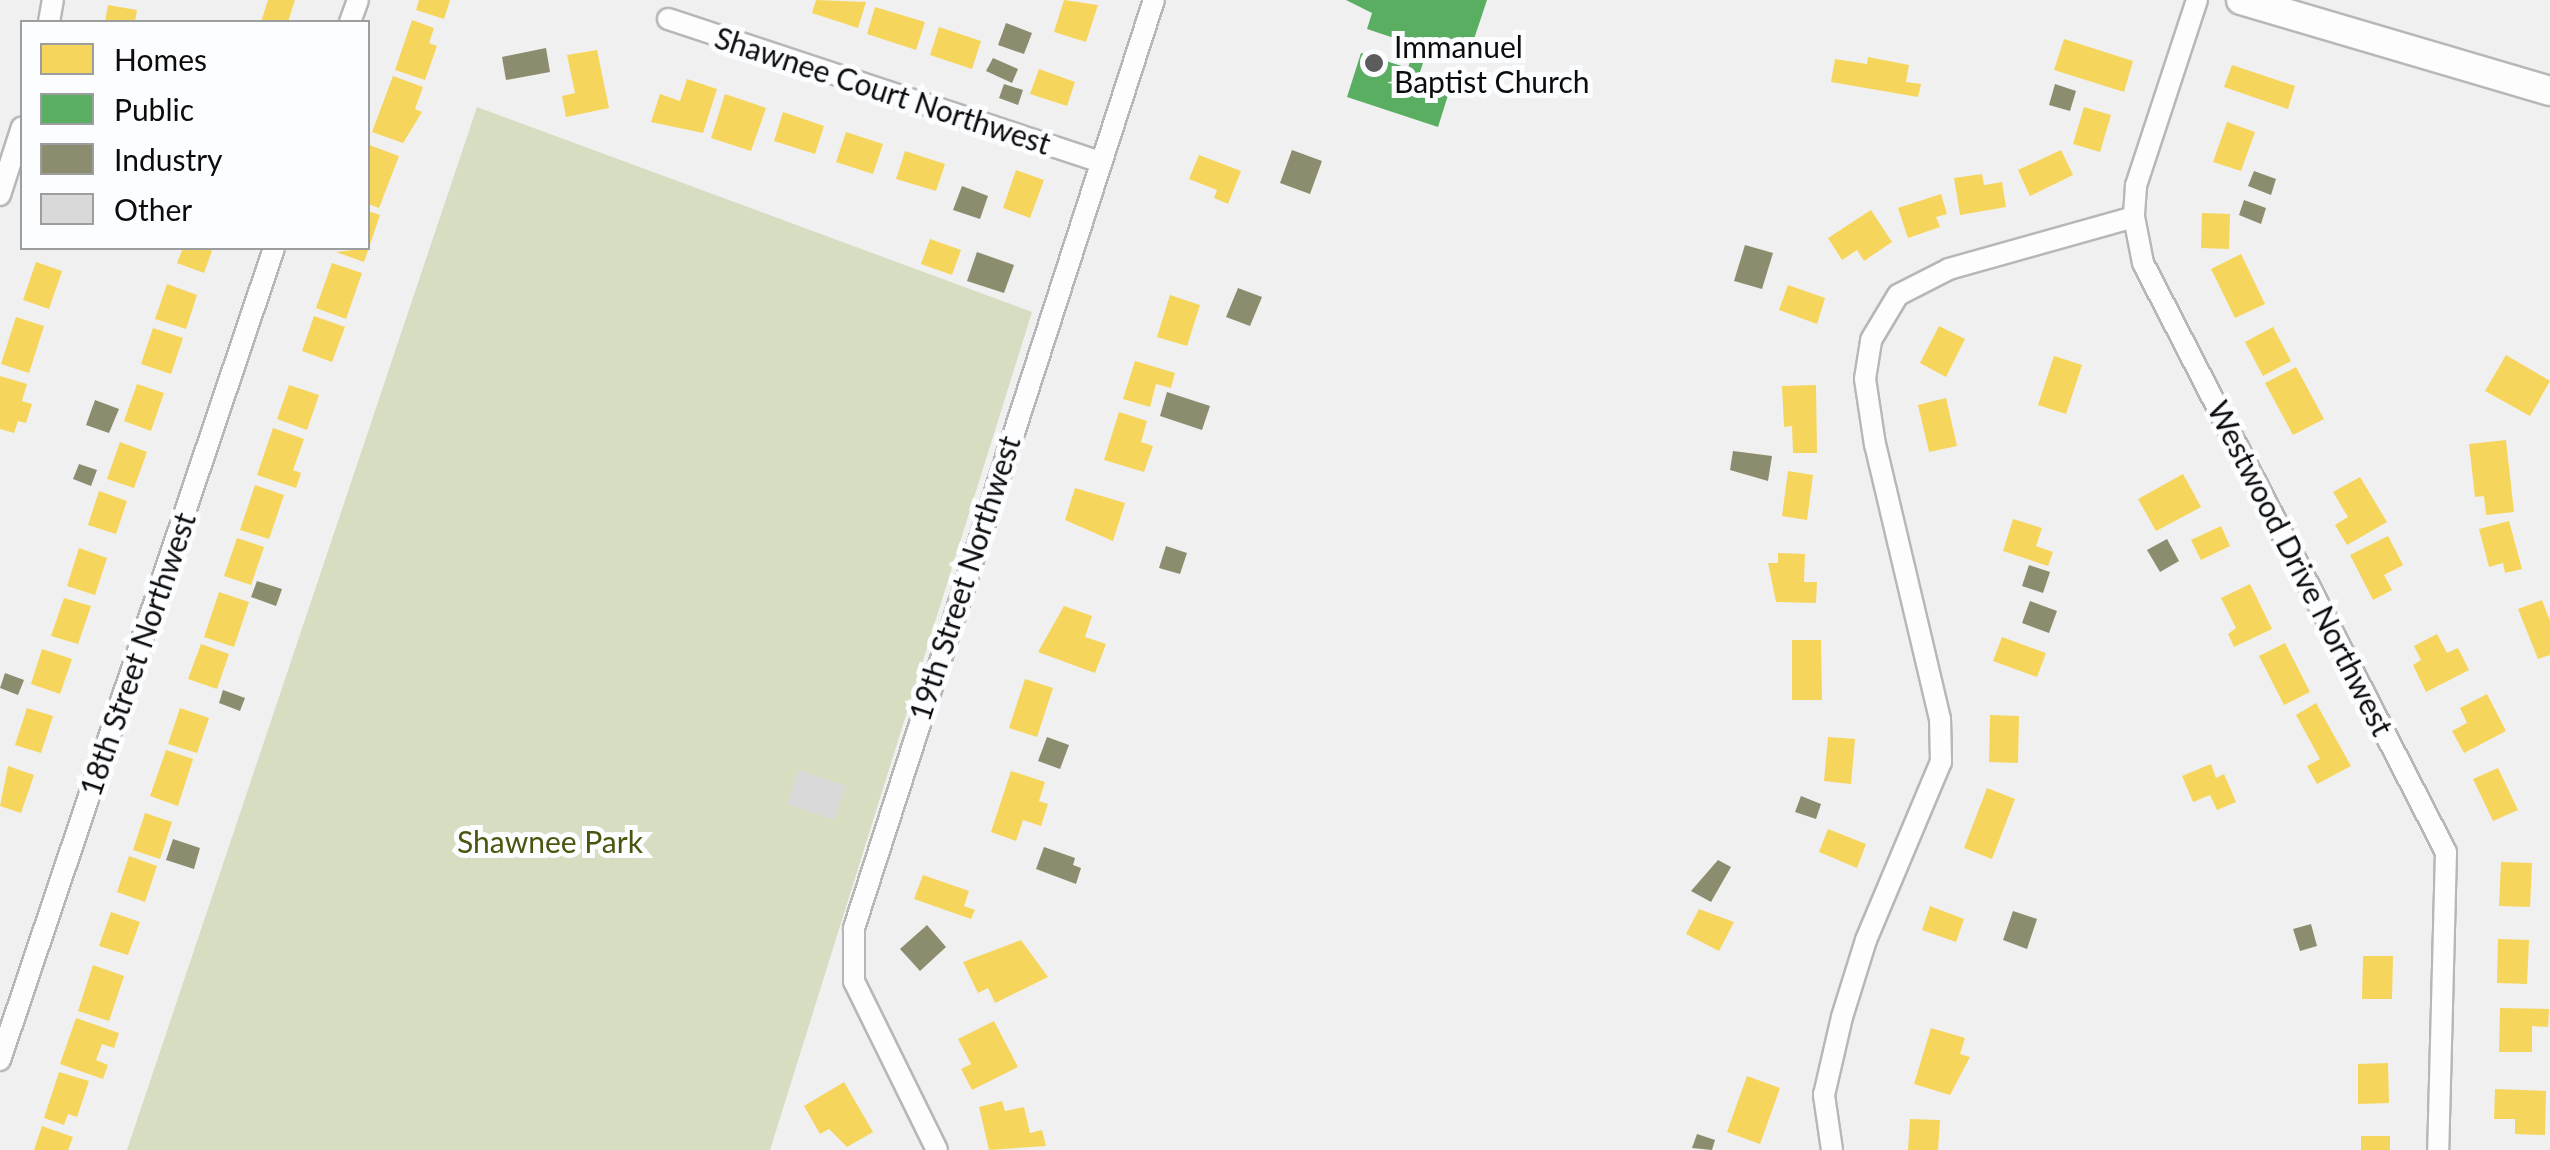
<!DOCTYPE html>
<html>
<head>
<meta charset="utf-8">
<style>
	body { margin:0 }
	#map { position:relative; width:2550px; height:1150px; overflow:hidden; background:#f0f0f1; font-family:Lato,sans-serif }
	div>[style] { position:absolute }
	.green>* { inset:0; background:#d6ddc1 }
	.homes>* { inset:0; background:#f6d55c }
	.public>* { inset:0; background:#5aae61 }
	.industry>* { inset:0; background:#8c8c6e }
	.building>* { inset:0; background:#d9d9d9 }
	.roads { filter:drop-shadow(2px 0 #b7b7b8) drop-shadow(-2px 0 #b7b7b8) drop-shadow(0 2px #b7b7b8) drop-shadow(0 -2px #b7b7b8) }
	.street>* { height:20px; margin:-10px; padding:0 10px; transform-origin:10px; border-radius:10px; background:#fdfdfd }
	.secondary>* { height:28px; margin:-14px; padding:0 14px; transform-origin:14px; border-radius:14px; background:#fdfdfd }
	.dots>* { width:28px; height:28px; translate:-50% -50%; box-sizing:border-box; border:5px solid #fcfdff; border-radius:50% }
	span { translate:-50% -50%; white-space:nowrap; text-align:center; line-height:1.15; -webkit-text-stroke:10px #fcfdff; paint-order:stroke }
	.poi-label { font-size:30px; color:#0c0c0d }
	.left { translate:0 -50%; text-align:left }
	.street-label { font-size:30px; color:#0c0c0d }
	.park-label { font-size:30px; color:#4a550f }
	.legend { position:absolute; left:20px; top:20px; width:350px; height:230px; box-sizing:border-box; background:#fcfdff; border:2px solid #9c9d9e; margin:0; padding:12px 18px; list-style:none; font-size:30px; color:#0c0c0d }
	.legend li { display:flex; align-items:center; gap:20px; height:50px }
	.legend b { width:50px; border:2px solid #9c9d9e }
</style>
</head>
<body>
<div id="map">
	<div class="green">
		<i style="clip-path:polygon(477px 107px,1032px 312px,770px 1150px,127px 1150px)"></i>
	</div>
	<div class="homes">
		<i style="clip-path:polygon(268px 0,295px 0,288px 22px,261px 22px)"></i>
		<i style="clip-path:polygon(419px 0,450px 0,444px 19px,416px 10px)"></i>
		<i style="clip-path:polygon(816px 0,866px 2px,858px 28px,812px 13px)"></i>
		<i style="clip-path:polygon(1064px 0,1098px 5px,1086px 42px,1054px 32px)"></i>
		<i style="clip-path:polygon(108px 5px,137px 10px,135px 22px,105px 22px)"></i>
		<i style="clip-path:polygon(875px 7px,925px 22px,916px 50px,867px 34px)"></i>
		<i style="clip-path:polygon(412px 20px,434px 28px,429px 43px,437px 46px,425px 80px,395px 70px)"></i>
		<i style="clip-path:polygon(939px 27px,981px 41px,972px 69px,930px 55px)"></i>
		<i style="clip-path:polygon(2064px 39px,2133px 61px,2124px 92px,2054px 70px)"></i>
		<i style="clip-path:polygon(597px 50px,609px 108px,566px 117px,562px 96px,575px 93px,567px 55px)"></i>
		<i style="clip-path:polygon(1868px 57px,1909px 65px,1906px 82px,1921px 84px,1918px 97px,1831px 82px,1835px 59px,1867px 64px)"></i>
		<i style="clip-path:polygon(2232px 65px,2295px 86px,2288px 109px,2224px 87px)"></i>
		<i style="clip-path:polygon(1039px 69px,1075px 82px,1067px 106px,1030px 94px)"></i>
		<i style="clip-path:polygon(393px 76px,423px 87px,415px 109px,422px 112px,403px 143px,372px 132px)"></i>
		<i style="clip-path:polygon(687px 79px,717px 89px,703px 133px,651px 122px,660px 94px,680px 101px)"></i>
		<i style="clip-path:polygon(725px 94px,766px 108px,751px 151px,711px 138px)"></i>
		<i style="clip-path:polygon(2084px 107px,2111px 115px,2100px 152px,2073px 144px)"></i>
		<i style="clip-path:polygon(783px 112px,824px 126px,815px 154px,774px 141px)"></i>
		<i style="clip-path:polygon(2227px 122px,2255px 132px,2241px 171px,2213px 162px)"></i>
		<i style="clip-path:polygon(846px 132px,883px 144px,873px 174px,836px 162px)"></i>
		<i style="clip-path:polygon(369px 145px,399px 156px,379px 208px,368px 204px)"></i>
		<i style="clip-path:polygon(2061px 150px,2073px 175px,2030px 196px,2018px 170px)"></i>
		<i style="clip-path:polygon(905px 151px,945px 164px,936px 191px,896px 179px)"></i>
		<i style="clip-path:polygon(1199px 155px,1241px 171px,1228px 204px,1214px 198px,1217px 190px,1189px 179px)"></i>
		<i style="clip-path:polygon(1016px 170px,1044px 180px,1030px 218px,1003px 208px)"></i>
		<i style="clip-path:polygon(1982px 174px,1984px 185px,2002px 182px,2006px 207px,1960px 215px,1954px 178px)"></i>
		<i style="clip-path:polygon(1941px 194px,1947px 214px,1936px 217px,1940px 227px,1908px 238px,1898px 208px)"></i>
		<i style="clip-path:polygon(1871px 210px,1892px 242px,1864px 261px,1857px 250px,1842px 260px,1828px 238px)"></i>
		<i style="clip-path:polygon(368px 211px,380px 215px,364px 262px,336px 252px,368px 248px)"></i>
		<i style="clip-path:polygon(2202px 213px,2230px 214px,2229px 249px,2201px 248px)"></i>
		<i style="clip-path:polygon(930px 239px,961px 250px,952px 275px,921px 264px)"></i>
		<i style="clip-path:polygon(183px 248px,213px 248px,204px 273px,177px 263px)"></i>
		<i style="clip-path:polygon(2241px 254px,2265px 304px,2235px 318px,2211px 269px)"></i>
		<i style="clip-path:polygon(36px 262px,62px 271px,49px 309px,23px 300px)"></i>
		<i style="clip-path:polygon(332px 263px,362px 273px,346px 319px,316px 308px)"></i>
		<i style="clip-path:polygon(167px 284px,197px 295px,186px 329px,155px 319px)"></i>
		<i style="clip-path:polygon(1788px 285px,1825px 298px,1817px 324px,1779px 310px)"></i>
		<i style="clip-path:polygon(1170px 295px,1200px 305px,1187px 346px,1157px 337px)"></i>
		<i style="clip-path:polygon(314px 316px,345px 327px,332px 362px,302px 351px)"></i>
		<i style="clip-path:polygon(16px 317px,44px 326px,29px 373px,1px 364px)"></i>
		<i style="clip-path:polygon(1939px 326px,1965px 339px,1946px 377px,1920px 363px)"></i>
		<i style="clip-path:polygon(2273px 327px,2291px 361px,2263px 376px,2245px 342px)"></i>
		<i style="clip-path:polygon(153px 328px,183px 338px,171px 374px,141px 364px)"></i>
		<i style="clip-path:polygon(2506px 355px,2550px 381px,2530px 416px,2485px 391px)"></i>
		<i style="clip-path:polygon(2054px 356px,2082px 365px,2066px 414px,2038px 405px)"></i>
		<i style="clip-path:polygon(1135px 361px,1175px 373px,1171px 388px,1156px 384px,1150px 407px,1123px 399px)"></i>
		<i style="clip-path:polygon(2296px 367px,2324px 419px,2293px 435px,2265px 383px)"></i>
		<i style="clip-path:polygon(0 376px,27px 384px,22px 401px,32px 404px,26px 423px,18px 421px,14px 433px,0 429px)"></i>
		<i style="clip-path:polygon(137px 384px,164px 393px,151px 431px,124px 421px)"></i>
		<i style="clip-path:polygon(289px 385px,319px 395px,307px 430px,277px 419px)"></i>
		<i style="clip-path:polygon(1816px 385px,1817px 453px,1793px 453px,1792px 426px,1784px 427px,1782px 386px)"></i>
		<i style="clip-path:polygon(1946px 398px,1957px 446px,1929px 452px,1918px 405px)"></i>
		<i style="clip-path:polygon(1119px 412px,1147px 421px,1141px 442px,1153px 446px,1144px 472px,1104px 460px)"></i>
		<i style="clip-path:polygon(273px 428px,304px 439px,293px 470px,301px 473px,296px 488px,257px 475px)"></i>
		<i style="clip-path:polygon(2506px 440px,2514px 512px,2486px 515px,2484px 496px,2475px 497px,2469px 444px)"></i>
		<i style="clip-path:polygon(120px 442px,147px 452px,134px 488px,107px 479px)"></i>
		<i style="clip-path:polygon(1788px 471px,1813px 475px,1807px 520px,1782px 516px)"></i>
		<i style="clip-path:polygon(2183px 474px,2201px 507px,2156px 531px,2138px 499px)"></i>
		<i style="clip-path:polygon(2360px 477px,2387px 522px,2347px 545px,2335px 525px,2348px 517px,2333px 492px)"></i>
		<i style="clip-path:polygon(255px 485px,284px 495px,269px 539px,240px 530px)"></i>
		<i style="clip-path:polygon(1075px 488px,1125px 503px,1113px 541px,1065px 520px)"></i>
		<i style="clip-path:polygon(99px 491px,127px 501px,116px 534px,88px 525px)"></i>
		<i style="clip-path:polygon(2013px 519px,2042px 528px,2036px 546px,2053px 552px,2048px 566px,2003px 551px)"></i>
		<i style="clip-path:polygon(2509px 521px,2522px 569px,2505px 573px,2503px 563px,2489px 567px,2479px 529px)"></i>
		<i style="clip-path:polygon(2221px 526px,2230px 546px,2201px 560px,2191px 540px)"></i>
		<i style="clip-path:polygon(2388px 536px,2403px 565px,2384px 575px,2392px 590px,2373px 600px,2350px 555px)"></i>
		<i style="clip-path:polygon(237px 538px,264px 547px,251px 585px,224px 576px)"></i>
		<i style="clip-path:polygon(79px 548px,107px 558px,95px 595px,67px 586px)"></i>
		<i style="clip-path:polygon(1778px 553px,1805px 554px,1804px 582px,1817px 582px,1816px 603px,1776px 602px,1768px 563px,1778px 563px)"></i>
		<i style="clip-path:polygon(2250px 584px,2272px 629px,2234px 647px,2228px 634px,2236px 628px,2221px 598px)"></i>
		<i style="clip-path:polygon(219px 592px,249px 602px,234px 647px,204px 637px)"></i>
		<i style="clip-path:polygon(64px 598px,91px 606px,78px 644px,51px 636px)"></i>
		<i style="clip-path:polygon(2542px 600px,2550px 621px,2550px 655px,2538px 659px,2518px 609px)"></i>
		<i style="clip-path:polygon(1064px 606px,1092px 616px,1085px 637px,1106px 644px,1095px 673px,1038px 652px)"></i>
		<i style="clip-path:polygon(2437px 634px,2447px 653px,2458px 648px,2469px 670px,2426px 692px,2413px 665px,2421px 660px,2414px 646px)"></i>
		<i style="clip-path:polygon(2002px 637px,2046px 653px,2037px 677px,1993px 661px)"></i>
		<i style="clip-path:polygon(1792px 640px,1821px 640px,1822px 700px,1792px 700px)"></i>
		<i style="clip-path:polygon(2285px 643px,2310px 692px,2284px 705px,2259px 656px)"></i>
		<i style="clip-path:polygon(201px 644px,229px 654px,217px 689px,188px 679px)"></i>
		<i style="clip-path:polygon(42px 649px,72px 659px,60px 694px,31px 684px)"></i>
		<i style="clip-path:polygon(1025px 679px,1053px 688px,1037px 737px,1009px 728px)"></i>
		<i style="clip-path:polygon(2487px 694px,2506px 731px,2464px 753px,2452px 731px,2467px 723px,2460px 708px)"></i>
		<i style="clip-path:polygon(2316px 703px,2351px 766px,2317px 784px,2307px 766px,2320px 759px,2296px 715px)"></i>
		<i style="clip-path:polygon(27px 708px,53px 716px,41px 753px,15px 745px)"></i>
		<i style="clip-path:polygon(180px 708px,209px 718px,197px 753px,168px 744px)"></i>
		<i style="clip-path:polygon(1990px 715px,2019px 716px,2018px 763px,1989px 762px)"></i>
		<i style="clip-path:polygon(1828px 737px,1855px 739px,1851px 784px,1824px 781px)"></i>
		<i style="clip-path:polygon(166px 750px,193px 759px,178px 806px,150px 796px)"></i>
		<i style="clip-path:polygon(2211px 764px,2216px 778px,2224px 774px,2236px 802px,2217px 810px,2210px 795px,2193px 802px,2182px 776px)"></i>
		<i style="clip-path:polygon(8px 766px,34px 775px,21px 813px,0 806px)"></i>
		<i style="clip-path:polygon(2498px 768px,2518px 810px,2493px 821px,2473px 779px)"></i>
		<i style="clip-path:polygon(1011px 771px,1045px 782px,1039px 801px,1048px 804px,1041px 826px,1023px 820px,1016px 841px,991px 832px)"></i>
		<i style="clip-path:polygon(1987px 788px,2015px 799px,1992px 859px,1964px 848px)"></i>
		<i style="clip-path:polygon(145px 813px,172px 822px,160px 859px,133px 850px)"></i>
		<i style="clip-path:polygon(1828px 829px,1866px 844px,1857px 868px,1819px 852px)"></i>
		<i style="clip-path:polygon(129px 856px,157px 866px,145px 902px,117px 892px)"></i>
		<i style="clip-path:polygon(2501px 862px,2532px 863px,2530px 907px,2499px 906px)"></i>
		<i style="clip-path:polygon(923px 875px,969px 891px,964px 906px,975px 910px,971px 919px,914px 899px)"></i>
		<i style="clip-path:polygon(1930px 906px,1964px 919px,1956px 942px,1922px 930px)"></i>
		<i style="clip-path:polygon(1699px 909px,1734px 922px,1719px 951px,1686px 934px)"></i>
		<i style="clip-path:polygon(111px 912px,140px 922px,128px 955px,99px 946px)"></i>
		<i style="clip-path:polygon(2498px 939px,2529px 940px,2527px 984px,2497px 983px)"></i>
		<i style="clip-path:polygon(1021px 940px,1048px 977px,995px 1003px,988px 988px,978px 993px,963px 962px)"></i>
		<i style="clip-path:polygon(2363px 956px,2393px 956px,2392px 999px,2362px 999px)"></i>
		<i style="clip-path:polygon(93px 965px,124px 976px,109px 1021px,78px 1011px)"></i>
		<i style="clip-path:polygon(2500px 1008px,2549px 1009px,2548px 1027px,2532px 1026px,2532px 1052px,2499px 1052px)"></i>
		<i style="clip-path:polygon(76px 1018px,119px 1033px,114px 1048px,102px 1044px,96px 1060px,108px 1065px,103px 1079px,60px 1064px)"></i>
		<i style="clip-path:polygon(994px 1021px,1018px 1067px,972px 1090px,961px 1069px,971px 1064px,958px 1039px)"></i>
		<i style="clip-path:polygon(1931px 1028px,1965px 1038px,1960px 1054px,1970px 1057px,1950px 1095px,1914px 1084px)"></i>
		<i style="clip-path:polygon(2388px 1063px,2389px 1103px,2358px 1104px,2358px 1064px)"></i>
		<i style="clip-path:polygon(59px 1072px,89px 1081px,77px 1117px,68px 1114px,64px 1125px,44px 1118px)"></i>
		<i style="clip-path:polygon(1747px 1076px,1780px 1088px,1760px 1144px,1727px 1132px)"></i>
		<i style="clip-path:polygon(844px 1082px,873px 1132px,847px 1147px,829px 1129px,820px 1134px,804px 1106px)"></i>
		<i style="clip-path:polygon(2495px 1089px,2546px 1091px,2545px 1135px,2515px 1134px,2515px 1119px,2494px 1119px)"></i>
		<i style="clip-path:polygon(1002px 1101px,1005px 1111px,1024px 1107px,1030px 1133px,1042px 1130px,1046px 1146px,989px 1150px,979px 1107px)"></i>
		<i style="clip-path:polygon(1910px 1119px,1940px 1120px,1938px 1150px,1908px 1150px)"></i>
		<i style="clip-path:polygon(42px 1126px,73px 1137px,68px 1150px,34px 1150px)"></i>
		<i style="clip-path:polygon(2361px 1136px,2390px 1136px,2390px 1150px,2361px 1150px)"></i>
	</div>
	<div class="public">
		<i style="clip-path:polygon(1346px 0,1487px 0,1468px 57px,1429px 45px,1419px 75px,1451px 86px,1438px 127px,1347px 97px,1361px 53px,1408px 68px,1415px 45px,1367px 29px,1372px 13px)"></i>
	</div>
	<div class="industry">
		<i style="clip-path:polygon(1006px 23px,1032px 33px,1024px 54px,998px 45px)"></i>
		<i style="clip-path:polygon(546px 48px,550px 72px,506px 80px,502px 57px)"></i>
		<i style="clip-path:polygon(993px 58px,1018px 69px,1012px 83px,986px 71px)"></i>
		<i style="clip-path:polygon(1004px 84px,1023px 90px,1018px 105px,999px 98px)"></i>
		<i style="clip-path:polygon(2055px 84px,2076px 91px,2070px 111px,2049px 105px)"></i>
		<i style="clip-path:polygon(1292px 150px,1322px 161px,1310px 194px,1280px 183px)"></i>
		<i style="clip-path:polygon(2254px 171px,2276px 179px,2271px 195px,2248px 186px)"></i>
		<i style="clip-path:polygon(962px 186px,988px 196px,980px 219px,953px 210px)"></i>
		<i style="clip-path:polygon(2244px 200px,2266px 208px,2261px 224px,2239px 215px)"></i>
		<i style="clip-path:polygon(1745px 245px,1773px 253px,1762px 289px,1734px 281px)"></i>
		<i style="clip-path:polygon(977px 252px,1014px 265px,1004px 293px,967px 281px)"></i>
		<i style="clip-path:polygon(1238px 288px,1262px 297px,1250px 326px,1226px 317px)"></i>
		<i style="clip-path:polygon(1167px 392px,1210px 406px,1202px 430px,1160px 416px)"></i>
		<i style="clip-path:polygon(95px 400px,119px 409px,109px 433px,86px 425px)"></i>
		<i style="clip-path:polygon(1733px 451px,1772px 456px,1768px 481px,1730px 470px)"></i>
		<i style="clip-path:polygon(79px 464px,97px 470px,91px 486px,73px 479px)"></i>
		<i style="clip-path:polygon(2167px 539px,2179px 561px,2160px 572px,2147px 550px)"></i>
		<i style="clip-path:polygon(1166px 546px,1187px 553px,1180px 574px,1159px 568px)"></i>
		<i style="clip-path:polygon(2029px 565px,2050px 572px,2043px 593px,2022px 586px)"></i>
		<i style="clip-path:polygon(257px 581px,282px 589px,276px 606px,251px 597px)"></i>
		<i style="clip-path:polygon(2030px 601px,2057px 611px,2049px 633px,2022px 623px)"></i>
		<i style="clip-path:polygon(5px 673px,24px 680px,18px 695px,0 688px)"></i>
		<i style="clip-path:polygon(223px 690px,245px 698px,240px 711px,219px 703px)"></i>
		<i style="clip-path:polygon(1047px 737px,1069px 745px,1060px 769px,1038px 761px)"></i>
		<i style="clip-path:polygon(1801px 796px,1821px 804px,1816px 819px,1795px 812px)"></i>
		<i style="clip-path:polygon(173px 839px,200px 848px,194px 869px,166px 860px)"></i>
		<i style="clip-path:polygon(1044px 847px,1075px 858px,1073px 865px,1081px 868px,1076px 884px,1036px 869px)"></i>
		<i style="clip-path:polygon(1718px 860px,1731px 867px,1711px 902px,1691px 891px)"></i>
		<i style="clip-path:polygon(2013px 911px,2037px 919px,2027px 949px,2003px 940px)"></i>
		<i style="clip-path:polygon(2311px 924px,2317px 946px,2300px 951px,2293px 929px)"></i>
		<i style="clip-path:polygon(927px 925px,946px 947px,920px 971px,900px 949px)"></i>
		<i style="clip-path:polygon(1697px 1134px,1715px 1140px,1712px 1150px,1692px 1148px)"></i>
	</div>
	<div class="building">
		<i style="clip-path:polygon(799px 770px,846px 786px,834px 820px,787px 804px)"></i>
	</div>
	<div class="roads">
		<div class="street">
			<i style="left:2197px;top:0;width:196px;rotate:108.2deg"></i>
			<i style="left:2136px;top:186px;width:31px;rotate:94deg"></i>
			<i style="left:2134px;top:217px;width:47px;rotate:78.9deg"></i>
			<i style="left:2143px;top:263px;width:662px;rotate:62.78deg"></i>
			<i style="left:2446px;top:852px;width:298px;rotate:91.5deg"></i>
			<i style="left:668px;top:19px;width:453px;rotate:18.3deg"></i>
			<i style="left:49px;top:22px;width:22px;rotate:-80deg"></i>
			<i style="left:350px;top:22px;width:23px;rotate:-70deg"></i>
			<i style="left:0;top:195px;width:71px;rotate:-72.1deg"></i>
			<i style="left:0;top:1060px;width:857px;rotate:-71.35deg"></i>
			<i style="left:937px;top:1150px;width:188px;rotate:-116.2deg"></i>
			<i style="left:854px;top:981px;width:53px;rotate:-90deg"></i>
			<i style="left:854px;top:928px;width:975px;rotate:-72.09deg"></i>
			<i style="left:1832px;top:1150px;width:56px;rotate:-98.3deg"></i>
			<i style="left:1824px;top:1095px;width:80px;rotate:-77deg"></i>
			<i style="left:1842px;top:1017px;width:81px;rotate:-72.7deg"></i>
			<i style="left:1866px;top:940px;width:193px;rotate:-67.2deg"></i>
			<i style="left:1941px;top:762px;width:43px;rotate:-91.3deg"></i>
			<i style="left:1940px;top:719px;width:282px;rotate:-103.3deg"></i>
			<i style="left:1875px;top:445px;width:67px;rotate:-98.6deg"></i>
			<i style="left:1865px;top:379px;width:39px;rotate:-81deg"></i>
			<i style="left:1871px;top:340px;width:52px;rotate:-59deg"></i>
			<i style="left:1898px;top:295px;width:57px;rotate:-27deg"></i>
			<i style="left:1949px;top:269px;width:192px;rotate:-15.7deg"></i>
		</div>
		<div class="secondary">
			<i style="left:2241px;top:0;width:322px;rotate:16.4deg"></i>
		</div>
	</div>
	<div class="dots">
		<i style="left:1374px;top:63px;background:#5c5c5d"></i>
	</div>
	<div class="poi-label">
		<span class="left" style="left:1394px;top:63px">Immanuel<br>Baptist Church</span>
	</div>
	<div class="street-label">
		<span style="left:883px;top:90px;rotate:18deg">Shawnee Court Northwest</span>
		<span style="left:2301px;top:568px;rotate:63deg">Westwood Drive Northwest</span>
		<span style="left:964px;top:578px;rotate:-72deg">19th Street Northwest</span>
		<span style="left:137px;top:654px;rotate:-71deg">18th Street Northwest</span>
	</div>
	<div class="park-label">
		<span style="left:550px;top:841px">Shawnee Park</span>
	</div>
	<ul class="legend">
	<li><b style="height:28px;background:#f6d55c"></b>Homes</li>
	<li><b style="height:28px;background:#5aae61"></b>Public</li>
	<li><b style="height:28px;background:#8c8c6e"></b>Industry</li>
	<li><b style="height:28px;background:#d9d9d9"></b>Other</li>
	</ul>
</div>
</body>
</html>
